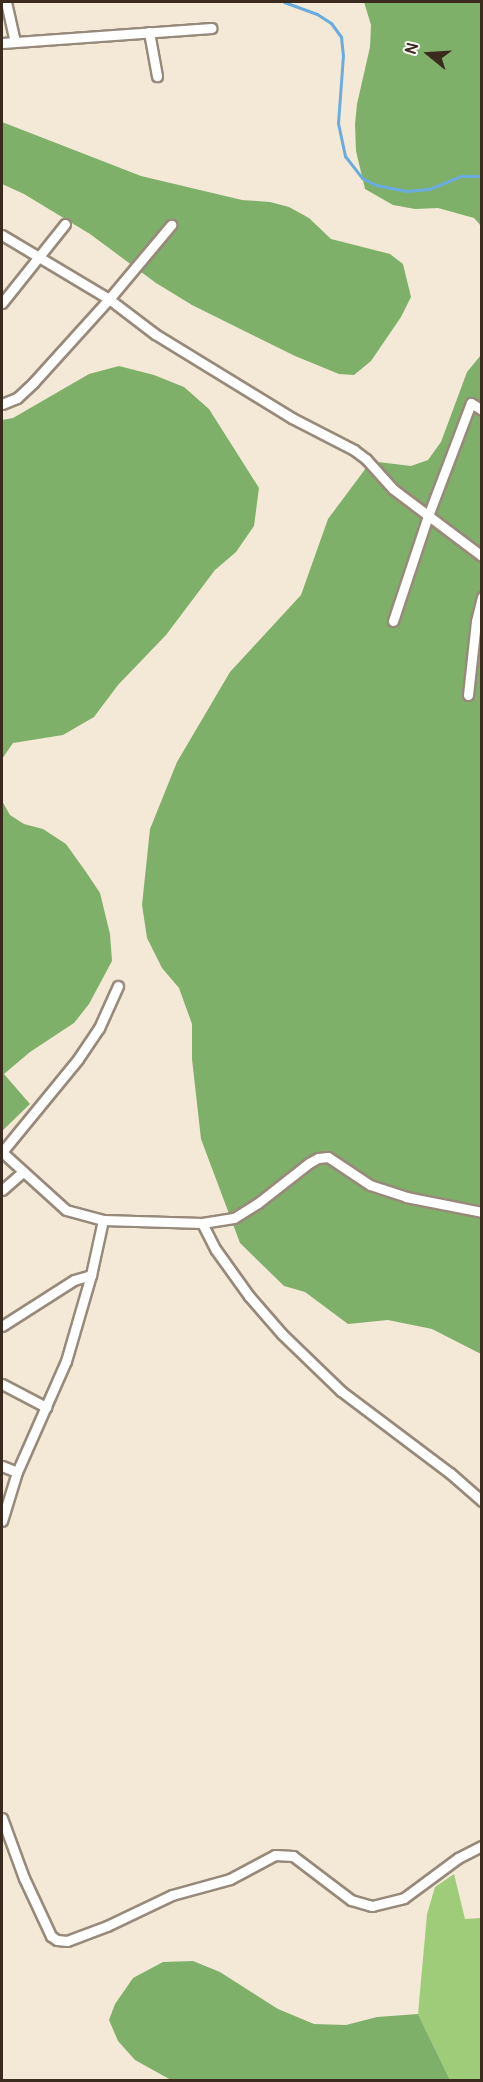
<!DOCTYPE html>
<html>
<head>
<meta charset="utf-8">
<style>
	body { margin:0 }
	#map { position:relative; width:483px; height:2082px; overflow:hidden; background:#f4e9d7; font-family:Pangolin,sans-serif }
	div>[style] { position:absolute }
	.green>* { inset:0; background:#9fcc79 }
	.forest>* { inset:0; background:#7fb069 }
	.stream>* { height:3px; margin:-1.5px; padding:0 1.5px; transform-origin:1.5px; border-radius:1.5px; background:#6bacdf }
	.roads { filter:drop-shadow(2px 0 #988a7a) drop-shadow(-2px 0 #988a7a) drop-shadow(0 2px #988a7a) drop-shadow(0 -2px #988a7a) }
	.street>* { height:9px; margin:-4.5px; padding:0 4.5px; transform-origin:4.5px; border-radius:4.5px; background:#fff }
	span { translate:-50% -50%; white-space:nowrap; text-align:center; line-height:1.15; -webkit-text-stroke:4.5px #f6f6f2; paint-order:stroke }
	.frame { position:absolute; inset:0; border:3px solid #3b2a1e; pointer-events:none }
	.north { position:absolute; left:399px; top:24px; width:60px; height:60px; -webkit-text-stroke:4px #f6f6f2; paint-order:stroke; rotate:288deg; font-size:16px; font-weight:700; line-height:24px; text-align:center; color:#3b2a1e }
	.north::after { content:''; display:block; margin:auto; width:21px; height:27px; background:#3b2a1e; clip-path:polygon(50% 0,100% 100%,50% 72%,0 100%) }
</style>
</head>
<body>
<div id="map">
	<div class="green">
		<i style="clip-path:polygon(454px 1874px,465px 1919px,481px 1918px,481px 2080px,450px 2080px,418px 2014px,427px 1914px,435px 1887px)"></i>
	</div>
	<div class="forest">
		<i style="clip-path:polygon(364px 2px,481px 2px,481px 226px,474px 218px,438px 208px,415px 209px,393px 205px,365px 189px,356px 151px,355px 124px,357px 104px,370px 47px,371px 25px)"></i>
		<i style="clip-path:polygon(2px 122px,141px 176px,242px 200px,270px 202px,289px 207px,309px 218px,331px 239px,390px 254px,403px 264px,411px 297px,401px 317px,371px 361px,354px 375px,339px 374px,295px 356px,192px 305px,156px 283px,90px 234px,24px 194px,2px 184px)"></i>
		<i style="clip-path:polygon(481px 355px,481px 1354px,432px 1329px,388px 1320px,348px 1324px,305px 1292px,284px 1286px,240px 1243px,201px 1139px,192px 1059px,192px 1024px,179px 988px,162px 968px,147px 938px,142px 905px,150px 829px,177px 762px,230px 672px,301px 595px,328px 519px,366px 468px,378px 462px,411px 466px,428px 460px,441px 442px,467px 372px)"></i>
		<i style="clip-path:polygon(119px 366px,154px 375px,184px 387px,209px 409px,259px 488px,254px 526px,236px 552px,215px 570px,166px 635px,118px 685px,94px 717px,63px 735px,13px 743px,2px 759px,2px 420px,13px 418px,89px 374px)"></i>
		<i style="clip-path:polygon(2px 801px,10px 815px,24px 824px,43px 829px,66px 844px,86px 872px,100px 893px,110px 934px,112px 961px,89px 1004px,74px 1023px,30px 1052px,4px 1074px,30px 1104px,2px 1131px)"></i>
		<i style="clip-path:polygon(193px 1961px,220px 1972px,278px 2009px,314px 2024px,346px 2025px,377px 2017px,418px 2014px,450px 2080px,171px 2080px,135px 2060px,118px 2041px,109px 2020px,115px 2004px,133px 1978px,163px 1962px)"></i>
	</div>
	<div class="stream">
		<i style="left:284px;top:2px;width:35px;rotate:20deg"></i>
		<i style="left:317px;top:14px;width:17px;rotate:33deg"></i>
		<i style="left:331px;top:23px;width:17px;rotate:54deg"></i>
		<i style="left:341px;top:37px;width:18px;rotate:84deg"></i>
		<i style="left:343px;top:55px;width:68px;rotate:94.2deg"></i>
		<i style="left:338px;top:123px;width:34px;rotate:78deg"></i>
		<i style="left:345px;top:156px;width:28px;rotate:52deg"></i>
		<i style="left:362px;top:178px;width:16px;rotate:27deg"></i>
		<i style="left:376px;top:185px;width:31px;rotate:11deg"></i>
		<i style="left:406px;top:191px;width:23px;rotate:-5deg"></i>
		<i style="left:429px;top:189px;width:35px;rotate:-22deg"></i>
		<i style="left:462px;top:176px;width:20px"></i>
	</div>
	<div class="roads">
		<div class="street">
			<i style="left:6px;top:2px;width:41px;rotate:77.3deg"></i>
			<i style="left:149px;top:32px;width:45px;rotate:79.7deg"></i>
			<i style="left:2px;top:43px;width:210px;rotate:-4.1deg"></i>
			<i style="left:2px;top:235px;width:125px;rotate:30.9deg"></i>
			<i style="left:109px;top:299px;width:58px;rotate:37.3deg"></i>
			<i style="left:155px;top:334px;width:161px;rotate:31.5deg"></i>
			<i style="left:292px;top:418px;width:70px;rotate:27.3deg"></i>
			<i style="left:354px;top:450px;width:15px;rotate:37deg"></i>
			<i style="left:366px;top:459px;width:40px;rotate:48deg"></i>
			<i style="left:393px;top:489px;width:111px;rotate:37deg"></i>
			<i style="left:2px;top:303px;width:101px;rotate:-51.4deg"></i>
			<i style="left:2px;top:404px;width:16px;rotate:-22deg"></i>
			<i style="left:17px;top:398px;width:22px;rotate:-43deg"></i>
			<i style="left:33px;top:383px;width:113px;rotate:-47.9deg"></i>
			<i style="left:109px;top:299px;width:97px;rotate:-50deg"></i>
			<i style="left:393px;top:621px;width:111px;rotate:-71.6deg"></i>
			<i style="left:428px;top:516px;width:121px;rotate:-69.2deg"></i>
			<i style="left:471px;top:403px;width:13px;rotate:32deg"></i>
			<i style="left:468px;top:695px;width:74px;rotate:-83.8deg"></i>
			<i style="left:476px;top:621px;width:25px;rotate:-76deg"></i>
			<i style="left:2px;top:1152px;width:86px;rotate:42.2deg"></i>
			<i style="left:66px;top:1210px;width:38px;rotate:15deg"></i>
			<i style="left:103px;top:1220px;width:56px;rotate:102.3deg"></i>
			<i style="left:91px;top:1275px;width:90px;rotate:106.2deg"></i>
			<i style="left:66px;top:1361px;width:121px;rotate:113.8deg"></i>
			<i style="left:17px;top:1472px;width:51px;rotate:107deg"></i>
			<i style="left:2px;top:1152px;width:120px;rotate:-50.7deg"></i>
			<i style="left:78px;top:1059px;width:37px;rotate:-56deg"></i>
			<i style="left:99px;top:1028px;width:46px;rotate:-65.7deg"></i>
			<i style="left:2px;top:1190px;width:28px;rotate:-41deg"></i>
			<i style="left:103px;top:1220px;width:99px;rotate:1.7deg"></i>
			<i style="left:202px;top:1223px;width:32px;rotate:-9deg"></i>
			<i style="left:234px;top:1218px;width:28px;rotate:-32deg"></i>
			<i style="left:258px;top:1203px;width:65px;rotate:-38.1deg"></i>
			<i style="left:309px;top:1163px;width:10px;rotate:-29deg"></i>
			<i style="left:318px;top:1158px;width:10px;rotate:-6deg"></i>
			<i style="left:328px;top:1157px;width:50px;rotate:33.7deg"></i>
			<i style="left:370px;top:1185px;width:38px;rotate:18deg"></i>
			<i style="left:406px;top:1197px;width:77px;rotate:11.2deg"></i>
			<i style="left:202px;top:1223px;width:30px;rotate:63deg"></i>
			<i style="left:216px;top:1250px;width:57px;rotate:54.3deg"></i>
			<i style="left:249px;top:1296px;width:50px;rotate:49deg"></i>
			<i style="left:282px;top:1334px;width:82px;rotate:44deg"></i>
			<i style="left:341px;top:1391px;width:136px;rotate:37deg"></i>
			<i style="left:450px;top:1473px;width:43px;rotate:41.2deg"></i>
			<i style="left:2px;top:1326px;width:85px;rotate:-32.6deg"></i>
			<i style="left:74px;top:1280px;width:18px;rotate:-16deg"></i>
			<i style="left:2px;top:1384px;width:50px;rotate:27.6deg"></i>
			<i style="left:2px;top:1466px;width:16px;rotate:22deg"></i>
			<i style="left:2px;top:1818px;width:64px;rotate:69.9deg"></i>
			<i style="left:24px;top:1878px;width:64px;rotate:65deg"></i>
			<i style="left:51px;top:1936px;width:7px;rotate:34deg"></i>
			<i style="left:57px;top:1940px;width:10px;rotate:6deg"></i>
			<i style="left:67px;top:1941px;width:43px;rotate:-20.6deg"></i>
			<i style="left:107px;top:1926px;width:72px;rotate:-25.5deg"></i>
			<i style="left:172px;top:1895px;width:60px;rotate:-15.4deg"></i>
			<i style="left:230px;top:1879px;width:51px;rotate:-28.1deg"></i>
			<i style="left:275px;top:1855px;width:18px;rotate:3deg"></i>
			<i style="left:293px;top:1856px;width:73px;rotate:37.2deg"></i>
			<i style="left:351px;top:1900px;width:22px;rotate:16deg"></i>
			<i style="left:372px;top:1906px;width:33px;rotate:-14deg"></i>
			<i style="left:404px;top:1898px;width:67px;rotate:-36.5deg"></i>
			<i style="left:458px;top:1858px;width:27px;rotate:-27deg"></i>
		</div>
	</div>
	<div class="frame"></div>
	<div class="north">N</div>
</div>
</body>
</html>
